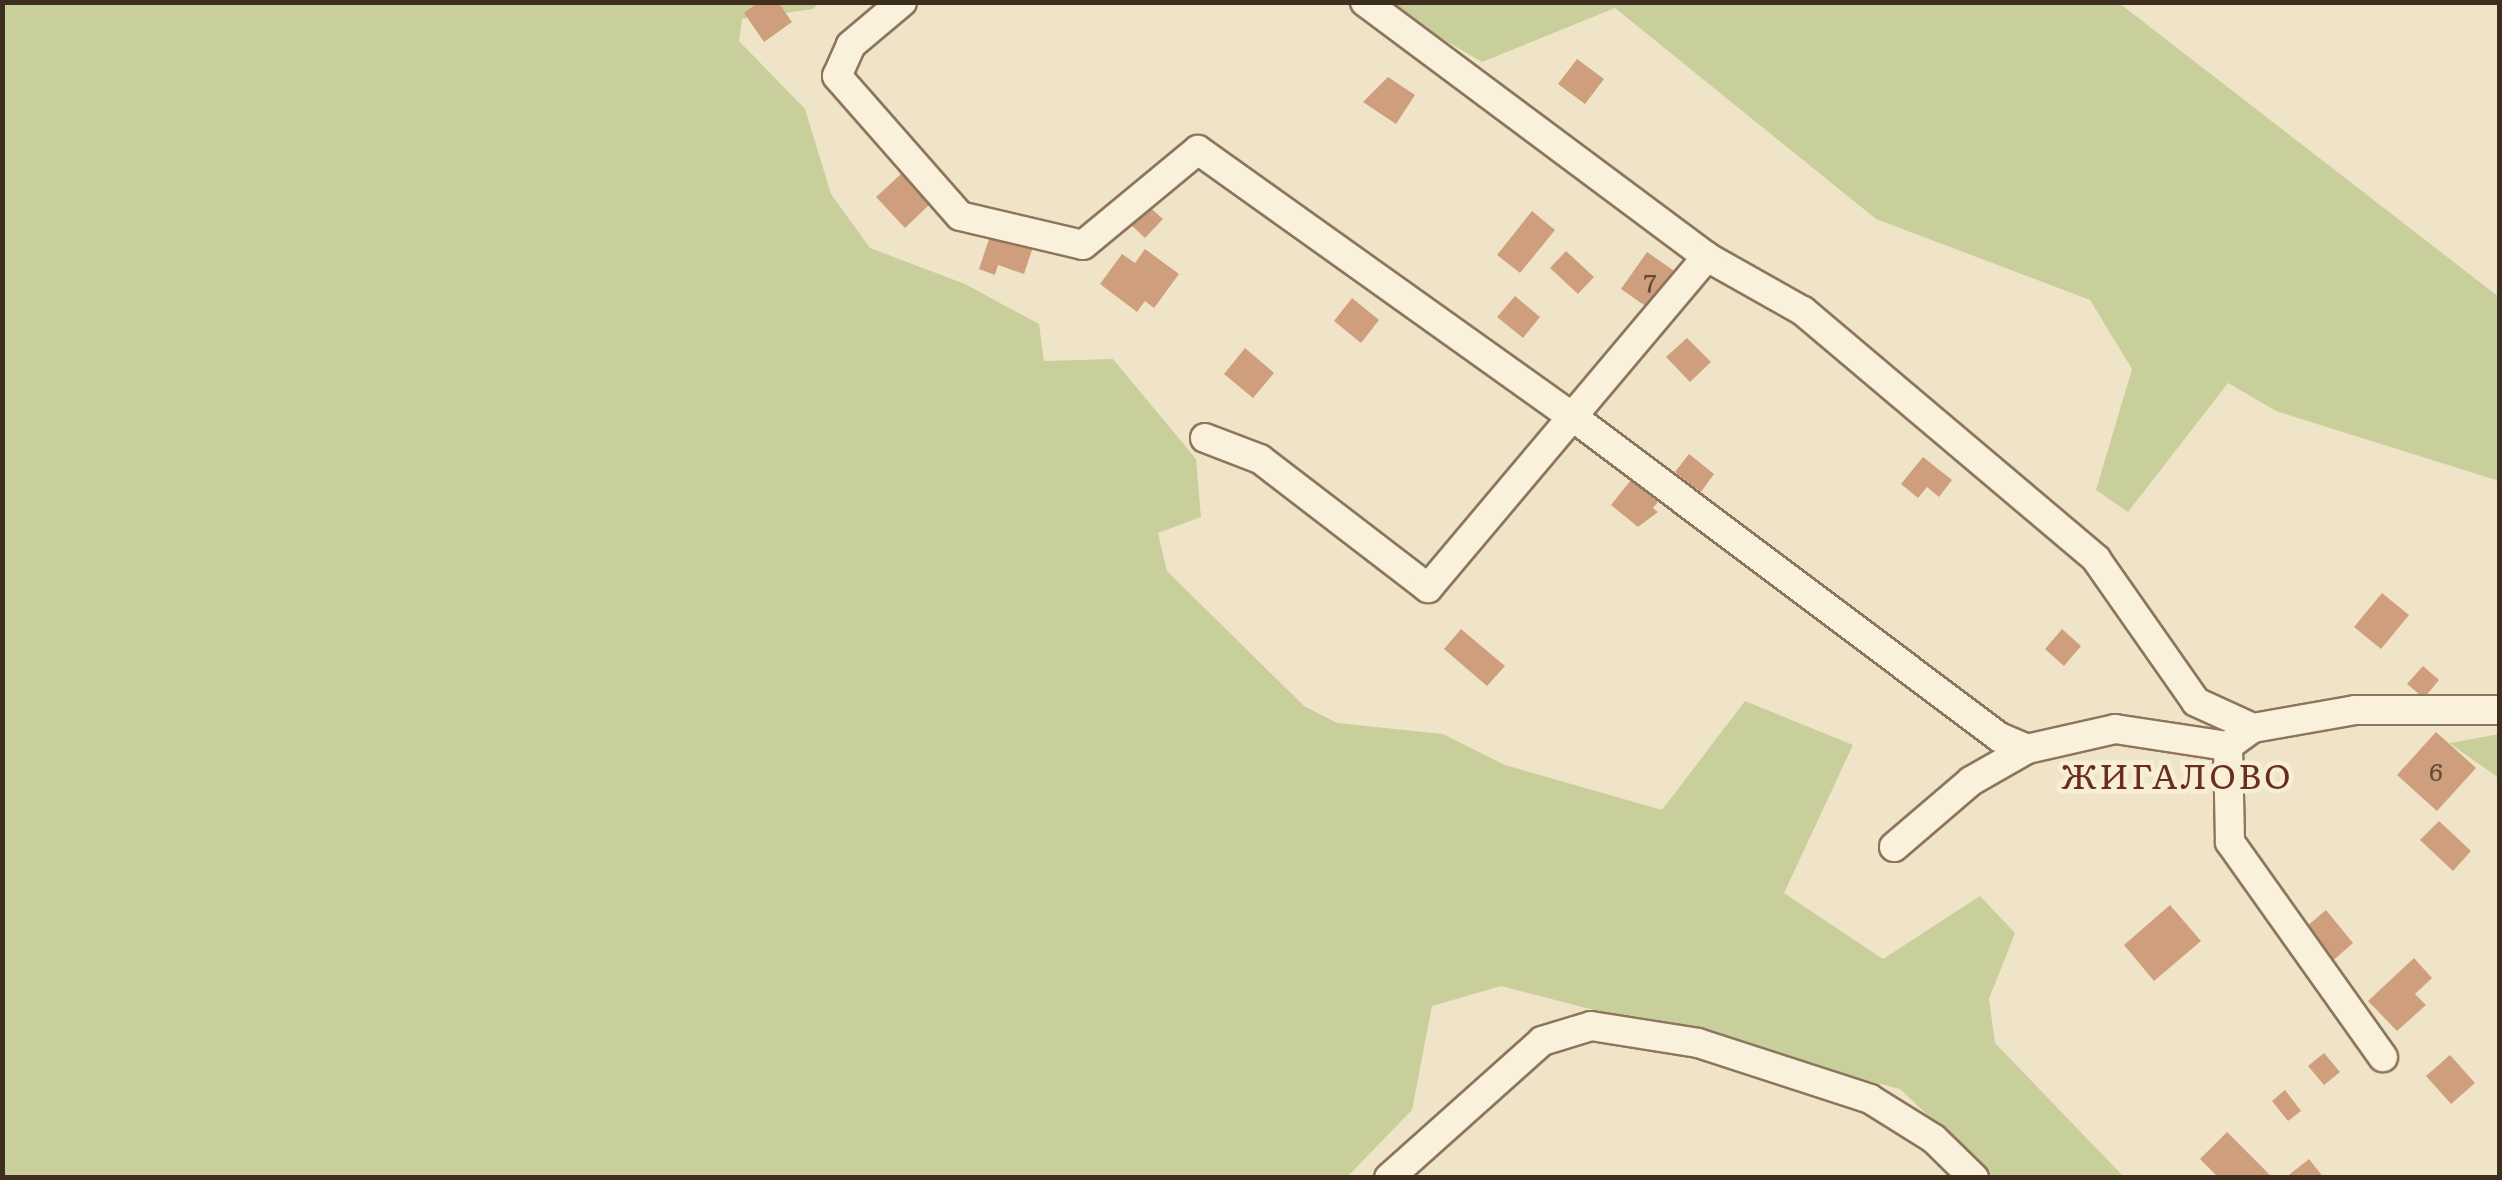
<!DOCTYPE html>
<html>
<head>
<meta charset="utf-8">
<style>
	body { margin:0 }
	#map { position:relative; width:2502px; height:1180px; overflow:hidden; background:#f0e4c8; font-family:Literata,serif }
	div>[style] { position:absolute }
	.green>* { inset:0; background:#c9cf9b }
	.building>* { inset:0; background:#cf9f7d }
	.roads { filter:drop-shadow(2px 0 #8d765c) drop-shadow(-2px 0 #8d765c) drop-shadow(0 2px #8d765c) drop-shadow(0 -2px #8d765c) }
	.minor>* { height:28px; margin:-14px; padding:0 14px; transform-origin:14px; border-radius:14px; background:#faf1dc }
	span { translate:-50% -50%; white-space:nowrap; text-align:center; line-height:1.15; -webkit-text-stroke:9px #f7eed8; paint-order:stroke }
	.number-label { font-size:25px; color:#624a37 }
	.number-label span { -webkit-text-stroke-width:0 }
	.quarter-label { font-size:35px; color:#6b2e1e; letter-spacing:2.5px }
	.frame { position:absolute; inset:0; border:5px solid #3d2e20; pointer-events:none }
</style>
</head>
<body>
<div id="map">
	<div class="green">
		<i style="clip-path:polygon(2px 3px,819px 3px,813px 9px,742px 19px,739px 41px,805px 109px,831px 194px,870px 248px,965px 284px,1039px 324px,1044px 361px,1113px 359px,1196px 459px,1201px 517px,1158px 533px,1167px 571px,1304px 706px,1337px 723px,1443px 734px,1505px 765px,1662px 810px,1745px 701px,1853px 745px,1784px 893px,1883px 959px,1980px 896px,2015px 933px,1989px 999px,1995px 1043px,2124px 1177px,1993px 1177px,1900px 1089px,1501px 986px,1432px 1006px,1412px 1110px,1347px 1177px,3px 1177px)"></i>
		<i style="clip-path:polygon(1381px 3px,2119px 3px,2499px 297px,2499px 481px,2276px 411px,2228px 383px,2128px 512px,2096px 490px,2132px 369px,2090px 300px,1876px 219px,1615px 8px,1482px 62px)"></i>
		<i style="clip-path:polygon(2499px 734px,2499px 778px,2449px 743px,2450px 743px)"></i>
	</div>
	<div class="building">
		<i style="clip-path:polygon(759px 2px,778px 2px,792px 22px,764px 42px,744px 13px)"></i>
		<i style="clip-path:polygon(1577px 59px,1604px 79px,1585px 104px,1558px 84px)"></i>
		<i style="clip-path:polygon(1388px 77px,1415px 95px,1396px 124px,1363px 102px)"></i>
		<i style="clip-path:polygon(901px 174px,929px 205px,905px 228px,876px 197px)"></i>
		<i style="clip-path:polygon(1145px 203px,1163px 219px,1145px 238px,1127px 221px)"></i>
		<i style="clip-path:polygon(1532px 211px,1555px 230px,1520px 273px,1497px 255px)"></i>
		<i style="clip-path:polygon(991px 233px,1033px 247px,1024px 274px,998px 265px,995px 275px,979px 269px)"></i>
		<i style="clip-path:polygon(1145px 249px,1179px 274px,1154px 308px,1145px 301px,1137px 312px,1100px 284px,1122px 254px,1135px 263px)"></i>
		<i style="clip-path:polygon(1566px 251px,1594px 277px,1578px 294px,1550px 268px)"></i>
		<i style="clip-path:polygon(1647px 252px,1680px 275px,1654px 312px,1621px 289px)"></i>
		<i style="clip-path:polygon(1515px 296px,1540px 317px,1523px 338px,1497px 317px)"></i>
		<i style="clip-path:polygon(1352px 298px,1379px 320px,1361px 343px,1334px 321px)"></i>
		<i style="clip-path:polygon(1687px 338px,1711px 362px,1690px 382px,1666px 357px)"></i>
		<i style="clip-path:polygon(1245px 348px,1274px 373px,1253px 398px,1224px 374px)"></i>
		<i style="clip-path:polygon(1689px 454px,1714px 474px,1701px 492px,1675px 472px)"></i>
		<i style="clip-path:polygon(1923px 457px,1952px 480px,1939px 497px,1927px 487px,1918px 498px,1901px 484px)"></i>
		<i style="clip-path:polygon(1631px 480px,1658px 502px,1653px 508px,1658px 512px,1638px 527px,1611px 505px)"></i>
		<i style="clip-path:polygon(2382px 593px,2409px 615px,2381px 649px,2354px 627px)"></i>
		<i style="clip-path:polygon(1461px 629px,1505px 666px,1487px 686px,1444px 649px)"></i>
		<i style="clip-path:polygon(2062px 629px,2081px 646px,2064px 666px,2045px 649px)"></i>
		<i style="clip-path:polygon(2423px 666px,2439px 680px,2424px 698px,2407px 684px)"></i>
		<i style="clip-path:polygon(2436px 732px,2476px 768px,2437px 811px,2397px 775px)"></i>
		<i style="clip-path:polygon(2439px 821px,2471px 851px,2453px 871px,2420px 840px)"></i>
		<i style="clip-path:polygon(2170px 905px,2201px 941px,2154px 981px,2124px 945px)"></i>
		<i style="clip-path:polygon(2326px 910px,2353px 943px,2327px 966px,2299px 933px)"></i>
		<i style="clip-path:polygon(2414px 958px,2432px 978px,2415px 994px,2426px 1005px,2397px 1031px,2368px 1001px)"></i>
		<i style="clip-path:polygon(2324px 1053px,2340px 1072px,2324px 1085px,2308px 1066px)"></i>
		<i style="clip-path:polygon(2450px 1055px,2475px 1083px,2451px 1104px,2426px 1076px)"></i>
		<i style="clip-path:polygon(2285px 1090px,2301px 1111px,2288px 1121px,2272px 1101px)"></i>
		<i style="clip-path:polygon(2227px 1132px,2273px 1178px,2219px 1178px,2200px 1159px)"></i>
		<i style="clip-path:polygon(2309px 1159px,2324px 1178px,2285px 1178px)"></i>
	</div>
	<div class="roads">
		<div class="minor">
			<i style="left:902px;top:2px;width:67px;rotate:139.9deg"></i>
			<i style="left:851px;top:45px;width:34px;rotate:114deg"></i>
			<i style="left:837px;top:76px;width:186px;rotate:48.7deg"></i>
			<i style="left:960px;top:216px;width:126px;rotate:13.3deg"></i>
			<i style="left:1083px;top:245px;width:149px;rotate:-39.6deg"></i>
			<i style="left:1198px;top:150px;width:460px;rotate:35.5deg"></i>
			<i style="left:1573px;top:417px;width:533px;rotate:36.91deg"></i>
			<i style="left:1999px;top:737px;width:30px;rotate:23deg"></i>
			<i style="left:1365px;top:2px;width:427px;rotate:36.7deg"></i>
			<i style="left:1707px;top:257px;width:110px;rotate:29.4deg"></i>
			<i style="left:1803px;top:311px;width:384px;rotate:40.2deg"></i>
			<i style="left:2096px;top:559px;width:174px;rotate:55deg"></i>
			<i style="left:2196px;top:702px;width:63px;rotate:24.5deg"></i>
			<i style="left:2253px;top:728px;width:104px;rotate:-10deg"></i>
			<i style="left:2355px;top:710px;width:145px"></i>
			<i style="left:1205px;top:438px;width:59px;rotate:20.9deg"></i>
			<i style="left:1260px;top:459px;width:212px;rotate:37.5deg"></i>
			<i style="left:1428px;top:588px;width:433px;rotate:-49.9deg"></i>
			<i style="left:2228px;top:746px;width:96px;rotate:88.8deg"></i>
			<i style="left:2230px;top:842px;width:264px;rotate:54.6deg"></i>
			<i style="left:1894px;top:847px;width:101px;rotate:-40.6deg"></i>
			<i style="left:1971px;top:781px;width:64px;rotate:-29.7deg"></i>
			<i style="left:2027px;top:749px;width:90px;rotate:-12.8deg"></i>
			<i style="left:2115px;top:729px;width:114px;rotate:8.6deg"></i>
			<i style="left:2228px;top:746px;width:31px;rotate:-36deg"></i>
			<i style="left:1389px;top:1178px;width:205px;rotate:-41.8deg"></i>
			<i style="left:1542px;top:1041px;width:51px;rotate:-17deg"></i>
			<i style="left:1591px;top:1026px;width:108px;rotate:9deg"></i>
			<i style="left:1698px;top:1043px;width:181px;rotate:18deg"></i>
			<i style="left:1870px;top:1099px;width:75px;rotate:32deg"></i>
			<i style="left:1934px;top:1139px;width:56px;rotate:44.3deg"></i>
		</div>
	</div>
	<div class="number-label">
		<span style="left:1650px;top:282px">7</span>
		<span style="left:2436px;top:771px">6</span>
	</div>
	<div class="quarter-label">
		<span style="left:2177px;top:774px">ЖИГАЛОВО</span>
	</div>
	<div class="frame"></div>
</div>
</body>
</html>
